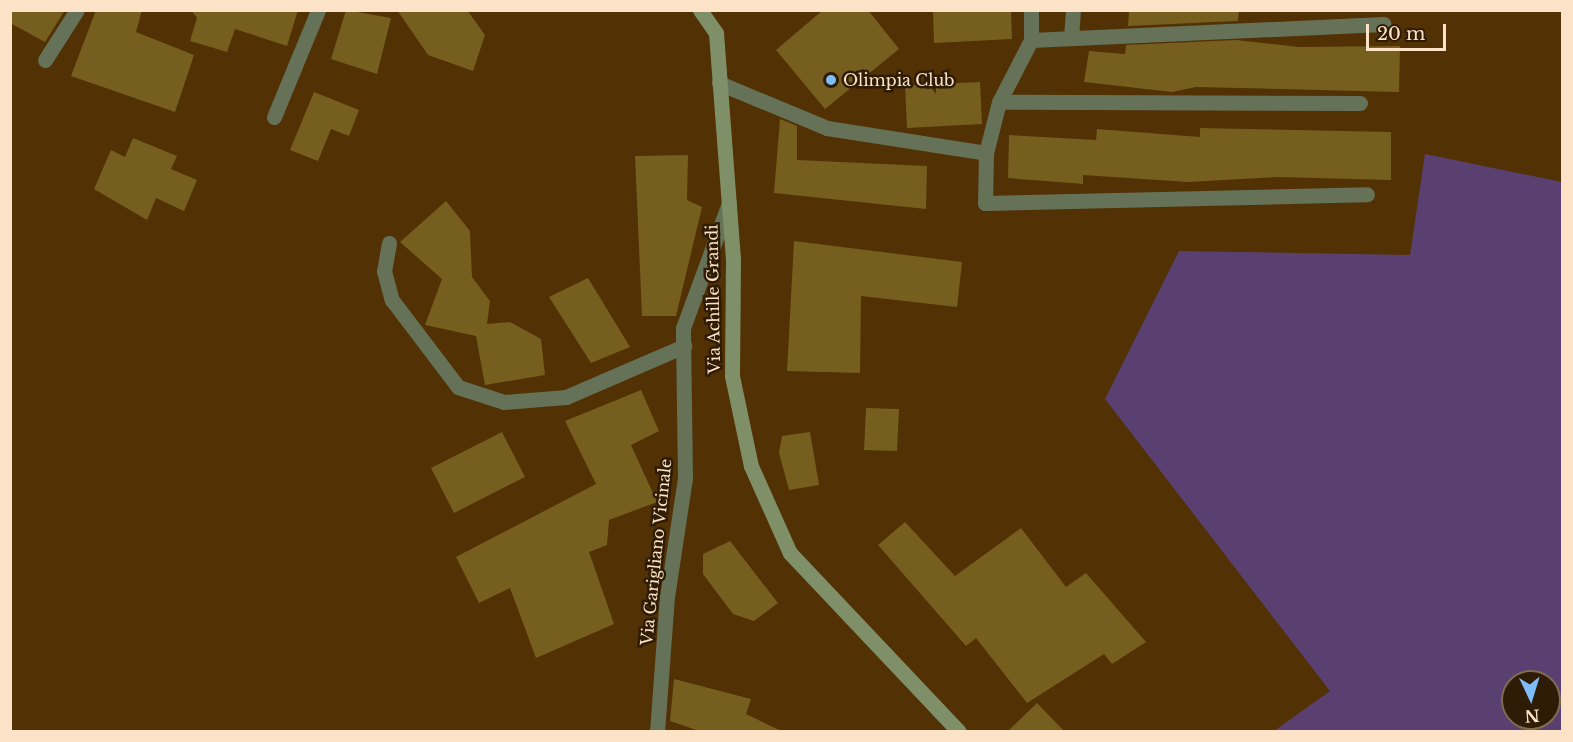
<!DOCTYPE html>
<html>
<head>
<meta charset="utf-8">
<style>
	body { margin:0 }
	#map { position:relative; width:1573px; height:742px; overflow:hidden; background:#523105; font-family:"Libre Baskerville",serif }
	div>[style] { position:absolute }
	.green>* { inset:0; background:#5a4071 }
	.building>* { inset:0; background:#765e1f }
	.minor>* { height:15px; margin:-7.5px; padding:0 7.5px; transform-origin:7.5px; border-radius:7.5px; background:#667258 }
	.secondary>* { height:15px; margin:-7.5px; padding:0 7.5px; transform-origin:7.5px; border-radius:7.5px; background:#7f9068 }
	.dots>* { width:16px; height:16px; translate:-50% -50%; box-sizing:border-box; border:3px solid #2f1c06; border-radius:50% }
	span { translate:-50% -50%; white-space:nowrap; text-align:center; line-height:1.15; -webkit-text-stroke:5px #2f1c06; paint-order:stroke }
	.poi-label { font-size:16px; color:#fce2c7 }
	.left { translate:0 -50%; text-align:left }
	.street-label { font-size:16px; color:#fce2c7 }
	.frame { position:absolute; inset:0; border:12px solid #fce2c7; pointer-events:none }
	.north { position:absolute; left:1501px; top:670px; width:60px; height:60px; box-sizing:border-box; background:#2f1c06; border:2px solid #816b53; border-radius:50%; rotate:176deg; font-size:16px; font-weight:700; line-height:24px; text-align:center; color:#fce2c7 }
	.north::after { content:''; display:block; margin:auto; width:21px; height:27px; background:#7dbef9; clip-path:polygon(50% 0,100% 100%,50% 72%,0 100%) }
	.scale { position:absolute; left:1366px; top:24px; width:80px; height:27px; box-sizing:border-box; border:3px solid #fce2c7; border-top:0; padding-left:8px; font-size:18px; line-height:21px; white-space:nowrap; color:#fce2c7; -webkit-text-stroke:4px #2f1c06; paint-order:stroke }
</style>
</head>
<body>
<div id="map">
	<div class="green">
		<i style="clip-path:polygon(evenodd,1425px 154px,1562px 182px,1562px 731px,1274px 731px,1330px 691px,1105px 399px,1179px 251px,1410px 255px,1425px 154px,1513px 682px,1549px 682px,1549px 718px,1513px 718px,1513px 682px)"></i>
	</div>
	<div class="building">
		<i style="clip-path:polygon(10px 10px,65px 10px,45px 42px,10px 23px)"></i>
		<i style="clip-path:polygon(96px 10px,142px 10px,136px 32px,194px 55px,175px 112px,71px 76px)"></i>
		<i style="clip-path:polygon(191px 10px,298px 10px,287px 46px,235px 29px,227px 52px,190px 41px,197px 18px)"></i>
		<i style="clip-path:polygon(346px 10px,391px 18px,377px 74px,331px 59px)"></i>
		<i style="clip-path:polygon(397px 10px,467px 10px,485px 35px,473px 71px,428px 55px)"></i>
		<i style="clip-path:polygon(823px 10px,868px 10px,899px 49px,825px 109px,776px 50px)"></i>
		<i style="clip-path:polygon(933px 10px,1011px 10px,1012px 39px,934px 43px)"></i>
		<i style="clip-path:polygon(1129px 10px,1239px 10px,1238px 21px,1128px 26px)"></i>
		<i style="clip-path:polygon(1236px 40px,1299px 47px,1400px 46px,1399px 92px,1196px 87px,1172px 92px,1084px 82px,1089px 51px,1125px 54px,1126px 45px)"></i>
		<i style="clip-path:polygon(980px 82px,982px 124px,907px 128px,905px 85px,928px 84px,936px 94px,936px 84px)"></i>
		<i style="clip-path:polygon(314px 92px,359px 110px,349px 136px,331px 129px,318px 161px,290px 150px)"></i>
		<i style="clip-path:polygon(780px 119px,797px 126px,797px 160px,927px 166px,926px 209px,774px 193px)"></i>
		<i style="clip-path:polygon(1200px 128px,1391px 132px,1391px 180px,1277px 177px,1188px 182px,1083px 175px,1083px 184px,1008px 178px,1009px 135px,1096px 140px,1097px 129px,1200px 137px)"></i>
		<i style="clip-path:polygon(133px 138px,177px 156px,171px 169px,197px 180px,184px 211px,156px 198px,147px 220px,94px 189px,111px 150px,125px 157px)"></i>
		<i style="clip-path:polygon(688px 155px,687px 200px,702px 207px,676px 316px,642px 316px,635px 156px)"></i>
		<i style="clip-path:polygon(446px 201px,470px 231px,472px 277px,490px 301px,487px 324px,510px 322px,541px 339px,545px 375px,485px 385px,476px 336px,425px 325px,442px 279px,400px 242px)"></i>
		<i style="clip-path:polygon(794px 241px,962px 262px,957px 307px,861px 296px,860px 373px,787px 371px)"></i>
		<i style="clip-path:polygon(588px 278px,630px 347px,591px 363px,549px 297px)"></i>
		<i style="clip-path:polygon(641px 390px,659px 431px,631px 445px,657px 502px,609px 520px,607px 545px,589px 552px,614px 624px,536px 658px,510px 588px,479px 603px,456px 557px,596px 484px,565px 421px)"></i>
		<i style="clip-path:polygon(866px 408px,899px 409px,897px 451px,864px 450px)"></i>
		<i style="clip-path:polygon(502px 432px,525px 477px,454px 513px,431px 468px)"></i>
		<i style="clip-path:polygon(810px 432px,819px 485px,789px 490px,779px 453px,782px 436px)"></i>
		<i style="clip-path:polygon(905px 522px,955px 576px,1021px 528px,1066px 587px,1086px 573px,1146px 642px,1112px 664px,1104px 654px,1027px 703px,976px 638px,966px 646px,878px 545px)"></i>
		<i style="clip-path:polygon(730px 541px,778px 603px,754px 621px,733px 614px,703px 574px,703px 554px)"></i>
		<i style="clip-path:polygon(674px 679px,751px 699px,746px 714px,783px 732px,702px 732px,670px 721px)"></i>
		<i style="clip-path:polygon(1037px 703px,1065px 732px,1007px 732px)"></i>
	</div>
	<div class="minor">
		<i style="left:1071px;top:38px;width:28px;rotate:-86deg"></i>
		<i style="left:1031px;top:40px;width:30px;rotate:-90deg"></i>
		<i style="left:45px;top:60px;width:59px;rotate:-57.4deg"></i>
		<i style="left:719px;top:83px;width:117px;rotate:22.6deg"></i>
		<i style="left:827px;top:128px;width:161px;rotate:8.9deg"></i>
		<i style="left:999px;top:102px;width:70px;rotate:-62.7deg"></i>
		<i style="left:1031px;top:40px;width:353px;rotate:-2.6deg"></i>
		<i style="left:1360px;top:103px;width:361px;rotate:-179.8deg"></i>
		<i style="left:999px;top:102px;width:53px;rotate:104.3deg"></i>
		<i style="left:986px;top:153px;width:50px;rotate:91.1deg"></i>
		<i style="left:985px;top:203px;width:382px;rotate:-1.3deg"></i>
		<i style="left:274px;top:117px;width:116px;rotate:-67.6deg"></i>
		<i style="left:389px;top:243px;width:28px;rotate:100deg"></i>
		<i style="left:384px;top:271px;width:30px;rotate:75deg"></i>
		<i style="left:392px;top:300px;width:109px;rotate:52.8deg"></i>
		<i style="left:458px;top:387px;width:48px;rotate:18.1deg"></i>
		<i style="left:504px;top:402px;width:62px;rotate:-4.6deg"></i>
		<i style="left:566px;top:397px;width:129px;rotate:-23.4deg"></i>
		<i style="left:657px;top:732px;width:135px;rotate:-85.8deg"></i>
		<i style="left:667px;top:597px;width:120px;rotate:-81.4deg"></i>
		<i style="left:685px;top:478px;width:150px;rotate:-90.8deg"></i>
		<i style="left:683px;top:328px;width:133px;rotate:-69.8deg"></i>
	</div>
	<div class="secondary">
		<i style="left:700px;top:10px;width:28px;rotate:55deg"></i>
		<i style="left:716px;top:33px;width:228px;rotate:85.7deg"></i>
		<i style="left:733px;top:260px;width:116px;rotate:90.5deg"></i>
		<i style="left:732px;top:376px;width:92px;rotate:78.1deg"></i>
		<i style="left:751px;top:466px;width:95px;rotate:65.9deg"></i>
		<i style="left:790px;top:553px;width:246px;rotate:46.6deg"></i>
	</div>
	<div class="dots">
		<i style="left:831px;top:80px;background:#7dbef9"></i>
	</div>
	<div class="poi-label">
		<span class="left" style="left:843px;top:80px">Olimpia Club</span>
	</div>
	<div class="street-label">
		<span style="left:713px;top:299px;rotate:-91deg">Via Achille Grandi</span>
		<span style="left:656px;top:552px;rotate:-84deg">Via Garigliano Vicinale</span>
	</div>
	<div class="frame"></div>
	<div class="north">N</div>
	<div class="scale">20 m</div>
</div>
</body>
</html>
